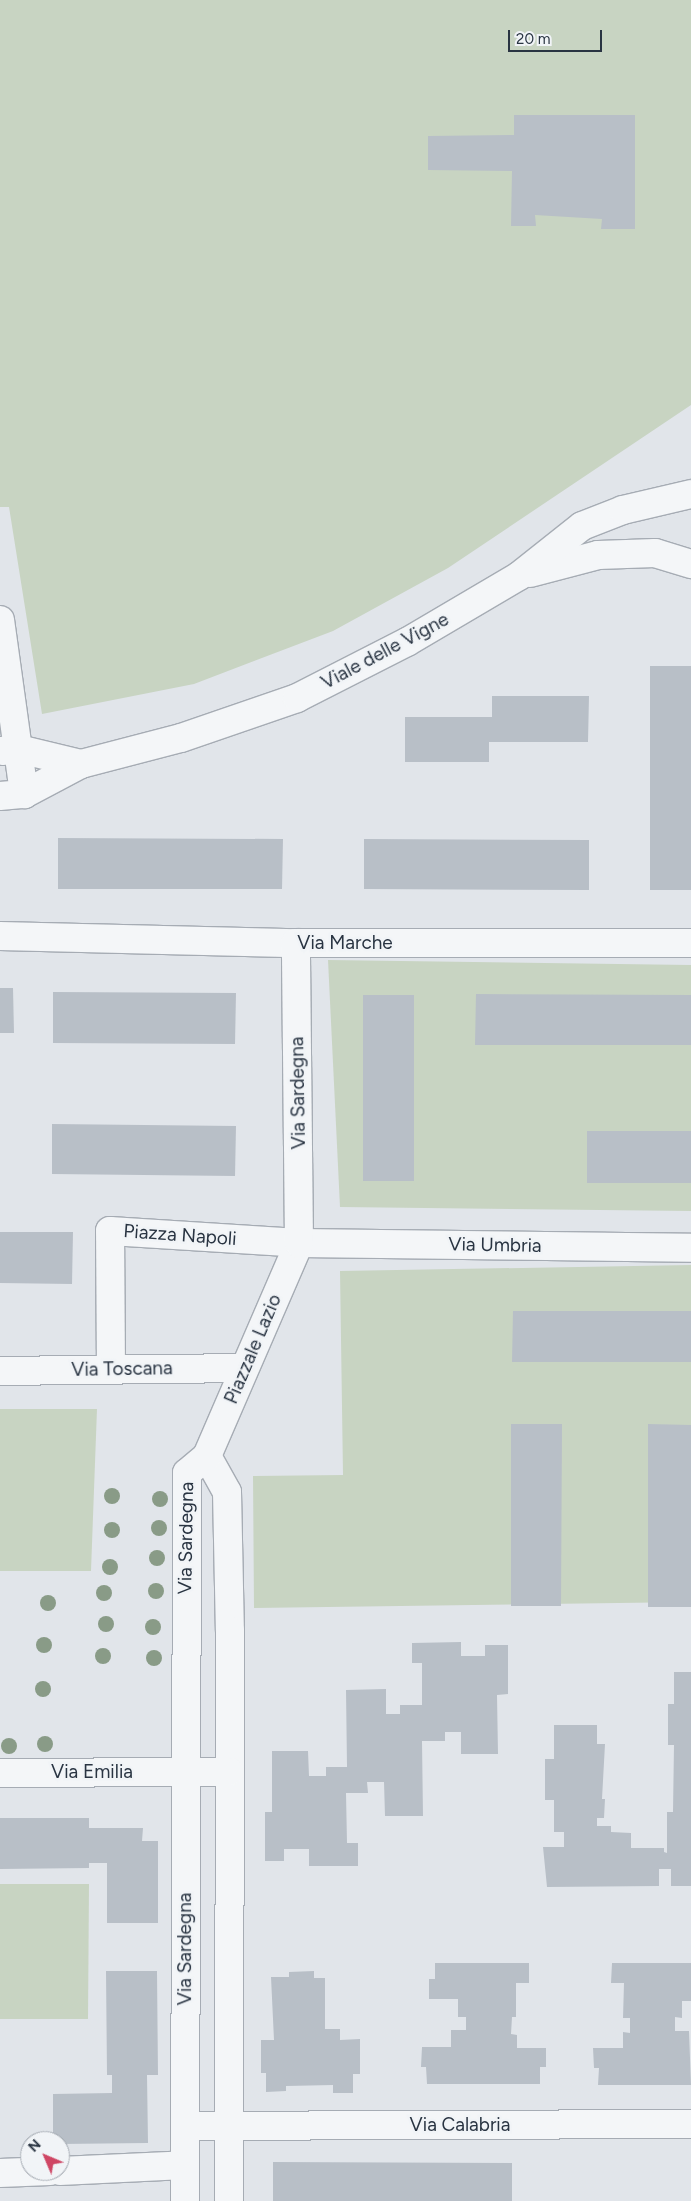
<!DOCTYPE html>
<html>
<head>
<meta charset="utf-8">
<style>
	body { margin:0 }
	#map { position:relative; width:691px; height:2201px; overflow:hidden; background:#e1e5ea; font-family:Figtree,sans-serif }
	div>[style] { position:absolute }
	.green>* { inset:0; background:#c8d4c2 }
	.building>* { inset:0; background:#b8bfc7 }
	.roads { filter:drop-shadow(1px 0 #a6acb4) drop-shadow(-1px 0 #a6acb4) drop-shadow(0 1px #a6acb4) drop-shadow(0 -1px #a6acb4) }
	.minor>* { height:28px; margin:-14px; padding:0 14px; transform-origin:14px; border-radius:14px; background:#f4f6f8 }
	.trees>* { width:16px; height:16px; margin:-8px; border-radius:50%; background:#899b87 }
	span { translate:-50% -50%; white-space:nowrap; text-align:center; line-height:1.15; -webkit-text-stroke:5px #f1f4f7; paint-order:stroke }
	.street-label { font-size:19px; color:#293442 }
	.north { position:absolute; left:20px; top:2131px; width:50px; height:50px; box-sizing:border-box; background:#f1f4f7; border:1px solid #a1a7af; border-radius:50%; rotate:315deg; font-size:14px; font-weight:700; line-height:20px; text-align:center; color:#293442 }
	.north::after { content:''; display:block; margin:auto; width:18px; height:22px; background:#cf4664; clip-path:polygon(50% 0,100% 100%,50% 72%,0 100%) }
	.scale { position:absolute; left:508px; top:30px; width:94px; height:22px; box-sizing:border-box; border:2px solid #293442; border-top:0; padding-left:6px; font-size:15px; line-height:18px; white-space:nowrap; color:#293442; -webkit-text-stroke:4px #f1f4f7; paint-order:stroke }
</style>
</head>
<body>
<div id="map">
	<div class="green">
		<i style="clip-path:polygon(0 0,691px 0,691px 405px,448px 568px,333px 631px,194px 684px,42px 714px,9px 507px,0 507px)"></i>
		<i style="clip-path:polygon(328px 960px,691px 965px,691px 1211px,340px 1207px)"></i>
		<i style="clip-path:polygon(691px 1265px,691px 1602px,254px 1608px,253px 1476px,343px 1475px,340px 1271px)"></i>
		<i style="clip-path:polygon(0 1409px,97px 1409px,91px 1571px,0 1571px)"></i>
		<i style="clip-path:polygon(0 1884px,89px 1884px,88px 2019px,0 2019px)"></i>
	</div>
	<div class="building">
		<i style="clip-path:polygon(514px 115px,635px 115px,635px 229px,601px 229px,602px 219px,535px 215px,536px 226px,511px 226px,512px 171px,428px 170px,428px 136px,514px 135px)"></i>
		<i style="clip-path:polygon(650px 666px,691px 666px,691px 890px,650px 890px)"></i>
		<i style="clip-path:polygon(492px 696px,589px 696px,588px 742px,489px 742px,489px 762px,405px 762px,405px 717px,492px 717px)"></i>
		<i style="clip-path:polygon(58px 838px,283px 839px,282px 889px,58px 889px)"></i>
		<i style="clip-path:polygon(364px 839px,589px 840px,589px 890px,364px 889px)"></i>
		<i style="clip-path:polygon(0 988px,13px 988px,14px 1033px,0 1033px)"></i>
		<i style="clip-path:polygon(53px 992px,236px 993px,235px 1044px,53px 1043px)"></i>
		<i style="clip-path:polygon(476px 994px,691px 995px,691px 1045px,475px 1045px)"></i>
		<i style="clip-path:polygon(363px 995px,414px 995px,414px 1181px,363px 1181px)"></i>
		<i style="clip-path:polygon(52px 1124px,236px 1126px,235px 1176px,52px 1174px)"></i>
		<i style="clip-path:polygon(587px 1131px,691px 1131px,691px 1183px,587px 1183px)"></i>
		<i style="clip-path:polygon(0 1232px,73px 1232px,72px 1284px,0 1283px)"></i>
		<i style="clip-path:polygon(513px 1311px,691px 1311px,691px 1362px,512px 1362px)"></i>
		<i style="clip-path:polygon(511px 1424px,562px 1424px,561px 1606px,511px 1606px)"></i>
		<i style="clip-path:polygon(648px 1424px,691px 1425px,691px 1607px,648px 1607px)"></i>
		<i style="clip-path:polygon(461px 1642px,461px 1656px,485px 1656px,485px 1645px,508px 1645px,508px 1694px,497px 1695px,498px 1754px,461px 1754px,461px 1732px,445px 1732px,445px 1741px,422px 1741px,423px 1816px,385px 1816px,384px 1782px,367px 1782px,368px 1793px,346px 1793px,347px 1843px,358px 1843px,358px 1866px,309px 1866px,309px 1849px,284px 1849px,284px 1861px,265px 1861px,265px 1812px,272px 1812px,272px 1751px,308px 1751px,309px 1776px,326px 1776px,326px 1767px,347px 1767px,346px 1690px,386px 1689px,386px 1714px,400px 1714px,400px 1705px,422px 1705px,422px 1663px,412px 1663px,412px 1643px)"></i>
		<i style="clip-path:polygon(674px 1672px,691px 1672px,691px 1886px,671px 1886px,671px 1869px,659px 1869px,659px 1886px,547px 1887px,543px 1847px,564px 1847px,564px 1832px,554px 1832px,554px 1800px,545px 1800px,545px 1759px,554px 1759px,554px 1725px,597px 1725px,597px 1744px,605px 1744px,602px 1799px,605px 1799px,604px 1818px,597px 1818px,597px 1826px,611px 1826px,611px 1832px,631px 1833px,631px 1848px,664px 1848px,664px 1852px,667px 1853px,667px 1812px,673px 1812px,674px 1745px,668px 1745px,668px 1704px,674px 1704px)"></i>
		<i style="clip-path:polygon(0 1818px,89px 1818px,89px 1828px,143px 1828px,142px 1841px,158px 1841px,158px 1923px,107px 1923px,107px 1863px,89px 1863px,89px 1868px,0 1869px)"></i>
		<i style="clip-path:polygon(435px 1963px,529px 1963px,529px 1983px,516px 1983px,516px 2017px,512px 2017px,511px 2034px,517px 2035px,517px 2048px,546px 2048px,546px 2067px,540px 2067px,540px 2084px,427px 2084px,426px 2067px,421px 2067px,422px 2047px,451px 2047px,451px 2030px,466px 2030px,466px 2017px,458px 2017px,458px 1999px,429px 1999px,429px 1979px,435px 1979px)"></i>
		<i style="clip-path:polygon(612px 1963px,691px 1963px,691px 2001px,682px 2001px,682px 2018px,675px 2017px,675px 2031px,689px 2031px,691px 2085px,598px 2085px,599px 2068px,594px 2068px,593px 2048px,623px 2048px,623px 2032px,630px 2033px,630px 2018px,623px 2018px,624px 1983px,611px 1983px)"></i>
		<i style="clip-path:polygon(106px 1971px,157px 1971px,158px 2075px,147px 2075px,148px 2143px,60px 2144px,60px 2141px,53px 2141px,53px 2094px,112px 2093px,112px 2075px,107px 2075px)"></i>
		<i style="clip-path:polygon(314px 1971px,314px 1978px,325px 1978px,325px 2029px,340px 2029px,340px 2040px,360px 2039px,360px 2074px,353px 2074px,353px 2093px,333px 2093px,333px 2085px,286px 2086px,286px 2091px,266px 2092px,266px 2073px,261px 2073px,261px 2040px,274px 2040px,271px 1977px,289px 1977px,289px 1972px)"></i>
		<i style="clip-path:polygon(273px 2162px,512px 2163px,512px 2201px,273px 2201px)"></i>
	</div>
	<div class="roads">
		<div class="minor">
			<i style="left:530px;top:573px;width:70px;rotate:-14.8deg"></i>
			<i style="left:598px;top:555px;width:57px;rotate:-2deg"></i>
			<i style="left:655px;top:553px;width:38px;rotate:17deg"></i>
			<i style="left:0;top:620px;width:176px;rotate:82.1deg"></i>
			<i style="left:2px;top:751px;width:17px;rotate:-7deg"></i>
			<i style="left:19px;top:749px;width:64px;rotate:13.6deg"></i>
			<i style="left:0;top:796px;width:24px;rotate:-5deg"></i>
			<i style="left:24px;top:794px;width:64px;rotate:-27.8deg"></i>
			<i style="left:81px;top:764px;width:103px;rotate:-14.6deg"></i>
			<i style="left:181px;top:738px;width:123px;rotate:-19deg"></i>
			<i style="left:297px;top:698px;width:123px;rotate:-27deg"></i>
			<i style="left:407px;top:642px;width:130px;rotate:-30.5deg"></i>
			<i style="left:519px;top:576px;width:80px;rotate:-38.4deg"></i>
			<i style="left:582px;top:526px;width:44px;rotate:-21.3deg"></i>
			<i style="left:623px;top:510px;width:70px;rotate:-13.2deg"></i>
			<i style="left:0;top:936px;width:296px;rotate:1.4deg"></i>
			<i style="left:296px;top:943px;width:395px"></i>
			<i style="left:111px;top:1370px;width:139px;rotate:-90.4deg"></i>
			<i style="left:110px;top:1231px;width:189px;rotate:3.6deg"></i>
			<i style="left:299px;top:1243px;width:392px;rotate:0.7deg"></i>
			<i style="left:0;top:1371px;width:244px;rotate:-0.7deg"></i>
			<i style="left:207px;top:1456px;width:41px;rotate:60.9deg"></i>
			<i style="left:227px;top:1492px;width:139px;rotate:88.8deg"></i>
			<i style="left:230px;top:1631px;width:570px;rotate:90.1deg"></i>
			<i style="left:0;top:1773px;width:229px;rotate:-0.3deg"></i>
			<i style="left:187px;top:2126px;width:504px;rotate:-0.23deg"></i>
			<i style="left:60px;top:2171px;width:125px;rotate:-2.7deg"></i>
			<i style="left:0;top:2173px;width:50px;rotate:-2.3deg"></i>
			<i style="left:185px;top:2201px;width:728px;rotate:-89.84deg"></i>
			<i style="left:187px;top:1473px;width:26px;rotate:-40deg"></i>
			<i style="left:207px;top:1456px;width:232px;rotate:-66.6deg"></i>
			<i style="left:299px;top:1243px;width:300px;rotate:-90.6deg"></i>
		</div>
	</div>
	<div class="trees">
		<i style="left:112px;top:1496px"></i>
		<i style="left:160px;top:1499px"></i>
		<i style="left:159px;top:1528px"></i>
		<i style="left:112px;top:1530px"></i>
		<i style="left:157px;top:1558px"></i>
		<i style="left:110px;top:1567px"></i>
		<i style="left:156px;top:1591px"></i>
		<i style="left:104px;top:1593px"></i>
		<i style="left:48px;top:1603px"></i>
		<i style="left:106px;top:1624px"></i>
		<i style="left:153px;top:1627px"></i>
		<i style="left:44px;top:1645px"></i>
		<i style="left:103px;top:1656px"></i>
		<i style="left:154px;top:1658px"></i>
		<i style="left:43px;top:1689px"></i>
		<i style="left:45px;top:1744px"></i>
		<i style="left:9px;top:1746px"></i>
	</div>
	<div class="street-label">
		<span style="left:385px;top:651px;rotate:-28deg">Viale delle Vigne</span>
		<span style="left:345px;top:943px">Via Marche</span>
		<span style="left:298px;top:1093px;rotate:-91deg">Via Sardegna</span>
		<span style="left:180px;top:1235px;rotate:4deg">Piazza Napoli</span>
		<span style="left:495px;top:1245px;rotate:1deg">Via Umbria</span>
		<span style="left:253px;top:1349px;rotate:-67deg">Piazzale Lazio</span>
		<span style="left:122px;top:1369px;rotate:-1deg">Via Toscana</span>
		<span style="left:186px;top:1538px;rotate:-89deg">Via Sardegna</span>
		<span style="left:92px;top:1772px">Via Emilia</span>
		<span style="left:185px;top:1949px;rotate:-90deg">Via Sardegna</span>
		<span style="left:460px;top:2125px">Via Calabria</span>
	</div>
	<div class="north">N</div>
	<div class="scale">20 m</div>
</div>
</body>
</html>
